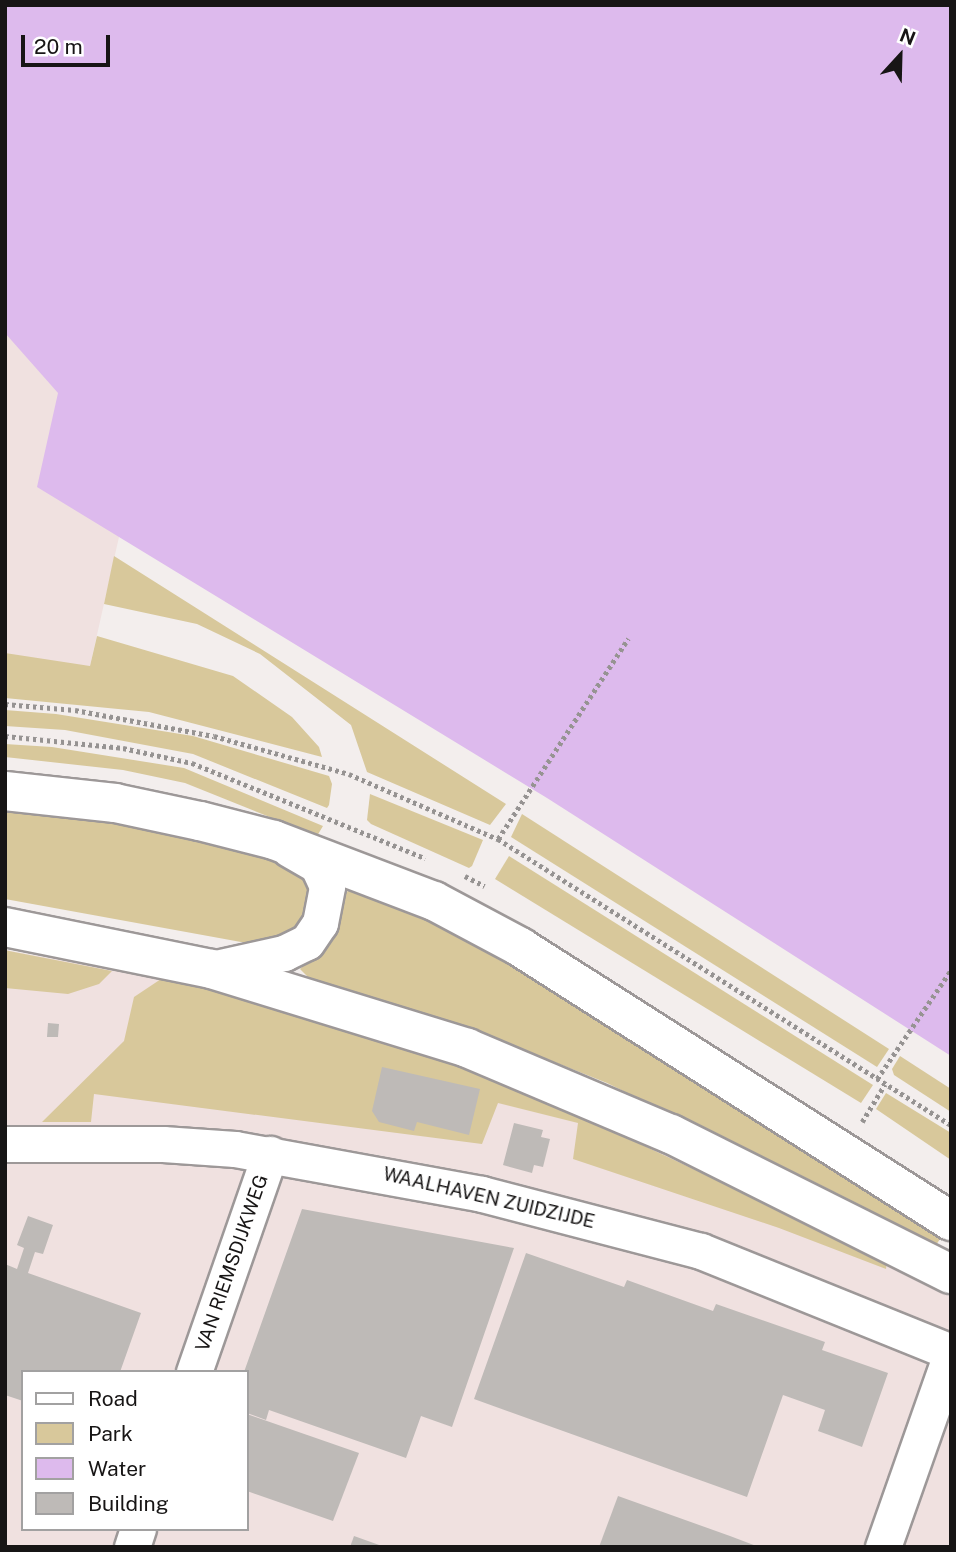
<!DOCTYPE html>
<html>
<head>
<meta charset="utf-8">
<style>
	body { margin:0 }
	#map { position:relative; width:956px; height:1552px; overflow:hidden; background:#f3eeed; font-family:"Public Sans",sans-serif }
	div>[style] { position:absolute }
	.built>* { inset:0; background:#f0e1e0 }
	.green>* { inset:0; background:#d8c89b }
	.water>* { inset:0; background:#ddbaed }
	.building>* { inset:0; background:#bebab7 }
	.path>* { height:4.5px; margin-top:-2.25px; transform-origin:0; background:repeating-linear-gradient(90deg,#969392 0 3.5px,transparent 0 7px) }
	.roads { filter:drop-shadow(2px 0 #9d9898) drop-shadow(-2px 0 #9d9898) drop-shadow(0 2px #9d9898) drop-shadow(0 -2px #9d9898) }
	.minor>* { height:35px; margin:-17.5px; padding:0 17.5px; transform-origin:17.5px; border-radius:17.5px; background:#fff }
	.major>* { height:38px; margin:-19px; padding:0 19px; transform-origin:19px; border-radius:19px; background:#fff }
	span { translate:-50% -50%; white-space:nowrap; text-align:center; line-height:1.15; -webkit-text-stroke:6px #fff; paint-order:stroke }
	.street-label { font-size:19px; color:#171515 }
	.frame { position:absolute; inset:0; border:7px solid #171515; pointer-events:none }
	.legend { position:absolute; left:21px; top:1370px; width:228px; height:161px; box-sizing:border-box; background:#fff; border:2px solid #a2a1a1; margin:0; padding:9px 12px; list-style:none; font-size:21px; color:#171515 }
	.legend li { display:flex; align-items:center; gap:14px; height:35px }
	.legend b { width:35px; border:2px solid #a2a1a1 }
	.north { position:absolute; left:865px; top:21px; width:70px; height:70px; -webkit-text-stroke:5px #fff; paint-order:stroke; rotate:22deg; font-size:19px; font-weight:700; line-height:28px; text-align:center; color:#171515 }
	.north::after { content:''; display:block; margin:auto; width:24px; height:32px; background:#171515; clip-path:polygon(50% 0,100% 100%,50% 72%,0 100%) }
	.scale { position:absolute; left:21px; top:35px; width:89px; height:32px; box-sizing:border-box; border:4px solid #171515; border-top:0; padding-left:9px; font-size:21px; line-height:24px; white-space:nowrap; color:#171515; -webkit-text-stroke:5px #fff; paint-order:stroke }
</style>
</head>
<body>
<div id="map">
	<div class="built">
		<i style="clip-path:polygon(5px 250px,148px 494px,119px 537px,90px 666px,5px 659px)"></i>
		<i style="clip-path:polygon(evenodd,5px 950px,197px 985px,334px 1024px,521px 1088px,692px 1166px,951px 1294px,951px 1547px,5px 1547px,5px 950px,23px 1372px,247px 1372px,247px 1529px,23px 1529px,23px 1372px)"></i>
	</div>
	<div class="green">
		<i style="clip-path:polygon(114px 556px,506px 804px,490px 825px,367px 772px,351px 725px,260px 654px,197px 624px,104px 604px)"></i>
		<i style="clip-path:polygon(97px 636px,233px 676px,292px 717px,319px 747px,322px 757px,149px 712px,5px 698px,5px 653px,90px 666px)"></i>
		<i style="clip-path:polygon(5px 710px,56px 714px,193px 736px,329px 776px,332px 784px,329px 805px,327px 808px,193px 754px,65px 730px,5px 726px)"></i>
		<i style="clip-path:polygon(5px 744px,52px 747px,184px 768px,323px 826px,317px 836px,185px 783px,123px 770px,5px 757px)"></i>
		<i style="clip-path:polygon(370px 794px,483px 840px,472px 866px,469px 868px,371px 824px,367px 820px)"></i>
		<i style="clip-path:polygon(5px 805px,159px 824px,279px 859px,301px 873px,308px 885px,311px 895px,304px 915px,297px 930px,266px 944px,241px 942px,5px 899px)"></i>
		<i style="clip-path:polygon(522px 814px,889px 1049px,877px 1067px,511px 837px)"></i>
		<i style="clip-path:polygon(509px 856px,873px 1085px,861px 1103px,495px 879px)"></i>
		<i style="clip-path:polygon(360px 885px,488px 949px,942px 1236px,936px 1245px,607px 1083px,484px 1034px,309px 978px,300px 969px,327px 945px,345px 895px,351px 886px)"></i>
		<i style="clip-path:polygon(5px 950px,9px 951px,112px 971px,99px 984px,68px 994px,5px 988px)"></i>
		<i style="clip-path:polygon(161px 979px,251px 998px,521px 1088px,887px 1260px,886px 1269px,779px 1228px,573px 1159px,578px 1123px,498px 1103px,482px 1144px,94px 1094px,91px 1122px,42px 1122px,124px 1041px,134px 997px)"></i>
		<i style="clip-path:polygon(900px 1056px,951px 1089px,951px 1112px,894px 1075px,892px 1069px)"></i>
		<i style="clip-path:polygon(886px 1093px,951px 1133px,951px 1160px,876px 1109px)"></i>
	</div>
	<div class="water">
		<i style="clip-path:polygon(5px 5px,951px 5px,951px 1056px,547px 798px,37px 487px,58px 393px,5px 333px)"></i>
	</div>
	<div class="building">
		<i style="clip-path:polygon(48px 1023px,59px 1024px,58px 1037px,47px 1037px)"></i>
		<i style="clip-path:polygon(382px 1067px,480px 1089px,469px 1135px,417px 1122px,414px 1131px,379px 1122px,372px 1111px)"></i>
		<i style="clip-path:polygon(514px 1123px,543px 1130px,541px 1137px,550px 1139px,543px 1167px,534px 1165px,532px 1173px,503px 1165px)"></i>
		<i style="clip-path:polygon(302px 1209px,514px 1248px,452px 1427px,421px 1416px,406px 1458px,269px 1410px,266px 1420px,247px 1413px,244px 1372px)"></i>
		<i style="clip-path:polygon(28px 1216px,53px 1225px,43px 1254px,35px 1252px,28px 1273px,141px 1313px,120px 1372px,23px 1372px,23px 1401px,5px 1395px,5px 1264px,17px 1269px,24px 1248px,17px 1245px)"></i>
		<i style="clip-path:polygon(526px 1253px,624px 1287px,627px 1280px,713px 1311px,716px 1304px,825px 1342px,822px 1350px,888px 1373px,862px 1447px,818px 1431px,825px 1410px,783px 1395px,747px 1497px,474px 1399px)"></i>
		<i style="clip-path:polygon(247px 1414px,359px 1453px,333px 1521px,247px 1491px)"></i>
		<i style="clip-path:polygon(618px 1496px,730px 1536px,759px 1547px,599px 1547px)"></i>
		<i style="clip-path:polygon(354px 1536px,382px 1546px,382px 1547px,350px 1547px)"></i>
	</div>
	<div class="path">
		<i style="left:5px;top:704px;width:70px;rotate:4.9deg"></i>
		<i style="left:75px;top:710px;width:141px;rotate:10.6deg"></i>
		<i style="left:214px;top:736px;width:140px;rotate:15.7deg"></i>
		<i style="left:349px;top:774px;width:163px;rotate:23.6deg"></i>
		<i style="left:498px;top:839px;width:536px;rotate:32.27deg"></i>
		<i style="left:5px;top:736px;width:119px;rotate:5.8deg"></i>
		<i style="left:123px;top:748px;width:71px;rotate:12.3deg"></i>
		<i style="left:192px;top:763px;width:252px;rotate:22.2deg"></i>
		<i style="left:498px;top:839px;width:239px;rotate:-57deg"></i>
		<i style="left:465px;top:876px;width:22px;rotate:27deg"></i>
		<i style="left:877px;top:1079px;width:132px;rotate:-55.8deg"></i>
		<i style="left:862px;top:1122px;width:44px;rotate:-58.8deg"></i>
	</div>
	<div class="roads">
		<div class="minor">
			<i style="left:211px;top:969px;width:75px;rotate:-12.4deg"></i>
			<i style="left:284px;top:953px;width:25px;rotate:-26deg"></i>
			<i style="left:307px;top:942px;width:23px;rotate:-56deg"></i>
			<i style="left:320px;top:923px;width:38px;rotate:-79deg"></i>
			<i style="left:327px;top:886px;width:23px;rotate:-115deg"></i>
			<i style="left:317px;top:865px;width:32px;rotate:-150deg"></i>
			<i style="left:5px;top:1144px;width:158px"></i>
			<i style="left:163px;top:1144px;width:72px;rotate:4deg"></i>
			<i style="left:235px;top:1149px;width:251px;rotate:10.3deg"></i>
			<i style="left:482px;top:1194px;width:226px;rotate:14.6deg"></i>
			<i style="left:701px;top:1251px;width:270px;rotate:22deg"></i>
			<i style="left:194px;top:1372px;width:231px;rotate:-70.8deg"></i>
			<i style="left:132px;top:1547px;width:19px;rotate:-72deg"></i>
			<i style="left:883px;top:1547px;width:205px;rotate:-70.6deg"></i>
		</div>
		<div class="major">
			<i style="left:5px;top:791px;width:111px;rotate:6.2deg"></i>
			<i style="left:115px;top:803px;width:87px;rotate:12deg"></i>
			<i style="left:200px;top:821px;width:76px;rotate:14.4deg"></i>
			<i style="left:274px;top:840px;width:171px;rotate:20.9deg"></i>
			<i style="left:434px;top:901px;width:98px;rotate:28.1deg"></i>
			<i style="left:520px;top:947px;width:511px;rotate:32.45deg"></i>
			<i style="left:5px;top:927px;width:210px;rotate:11.5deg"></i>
			<i style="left:211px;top:969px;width:268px;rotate:17.1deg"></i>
			<i style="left:467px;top:1048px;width:221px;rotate:22.9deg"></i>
			<i style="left:671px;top:1134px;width:313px;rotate:26.6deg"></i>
		</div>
	</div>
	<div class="street-label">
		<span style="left:489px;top:1198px;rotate:13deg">WAALHAVEN ZUIDZIJDE</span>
		<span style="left:232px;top:1263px;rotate:-71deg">VAN RIEMSDIJKWEG</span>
	</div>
	<div class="frame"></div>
	<ul class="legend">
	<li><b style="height:9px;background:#fff"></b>Road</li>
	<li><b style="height:19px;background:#d8c89b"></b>Park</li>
	<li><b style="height:19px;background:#ddbaed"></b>Water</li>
	<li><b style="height:19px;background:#bebab7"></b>Building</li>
	</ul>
	<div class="north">N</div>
	<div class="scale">20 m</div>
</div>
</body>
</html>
